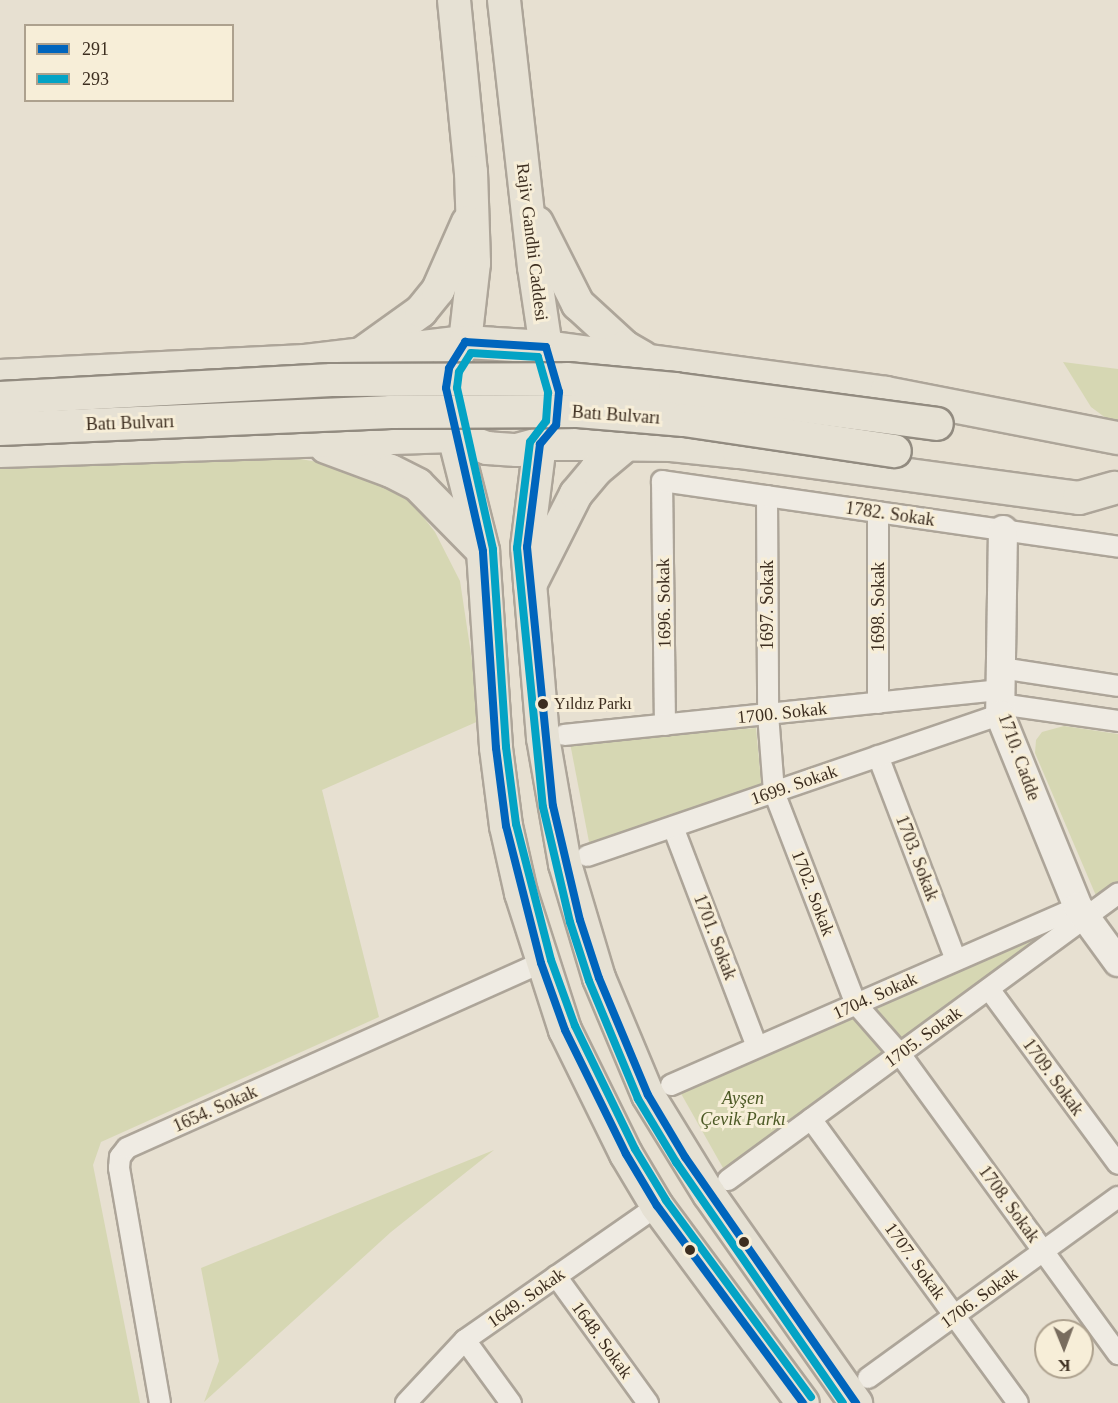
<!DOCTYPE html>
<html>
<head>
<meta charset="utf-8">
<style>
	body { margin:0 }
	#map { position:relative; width:1118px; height:1403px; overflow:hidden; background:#e7e0d1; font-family:Georgia,serif }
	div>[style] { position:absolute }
	.green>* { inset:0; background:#d6d7b3 }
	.roads { filter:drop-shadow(2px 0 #ada599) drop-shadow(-2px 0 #ada599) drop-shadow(0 2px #ada599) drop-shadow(0 -2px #ada599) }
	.street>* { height:20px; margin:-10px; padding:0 10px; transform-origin:10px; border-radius:10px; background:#efebe3 }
	.secondary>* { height:28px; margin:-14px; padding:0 14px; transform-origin:14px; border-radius:14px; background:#efebe3 }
	.primary>* { height:32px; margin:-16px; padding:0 16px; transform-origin:16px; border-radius:16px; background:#e6e1d4 }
	.bridges { filter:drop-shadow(2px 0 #928b80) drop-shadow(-2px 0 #928b80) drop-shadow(0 2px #928b80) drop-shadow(0 -2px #928b80) }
	.primary-bridge>* { height:32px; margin:-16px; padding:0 16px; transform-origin:16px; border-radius:16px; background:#e6e1d4 }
	.bus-1>* { height:8px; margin:-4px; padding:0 4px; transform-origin:4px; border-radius:4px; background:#0065bd }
	.bus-2>* { height:8px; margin:-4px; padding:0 4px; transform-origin:4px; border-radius:4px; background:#03a3c5 }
	.dots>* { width:16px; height:16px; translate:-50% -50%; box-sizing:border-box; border:3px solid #f7eed8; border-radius:50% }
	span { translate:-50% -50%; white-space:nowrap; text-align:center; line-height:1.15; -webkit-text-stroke:6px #f7eed8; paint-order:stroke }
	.bus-label { font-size:16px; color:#3d2e20 }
	.left { translate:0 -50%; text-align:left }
	.street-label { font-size:18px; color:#3d2e20 }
	.park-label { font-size:18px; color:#4d5a26; font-style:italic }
	.legend { position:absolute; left:24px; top:24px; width:210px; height:78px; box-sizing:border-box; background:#f7eed8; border:2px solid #ada18e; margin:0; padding:8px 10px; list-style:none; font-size:18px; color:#3d2e20 }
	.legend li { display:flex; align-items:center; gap:12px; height:30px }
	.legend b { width:30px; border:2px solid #ada18e }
	.north { position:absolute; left:1034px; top:1319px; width:60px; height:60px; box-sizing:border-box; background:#f7eed8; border:2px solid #ada18e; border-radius:50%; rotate:179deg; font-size:16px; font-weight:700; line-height:24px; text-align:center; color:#3d2e20 }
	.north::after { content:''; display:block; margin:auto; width:21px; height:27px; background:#786c5e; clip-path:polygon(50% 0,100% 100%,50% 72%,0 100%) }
</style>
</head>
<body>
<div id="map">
	<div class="green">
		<i style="clip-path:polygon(1063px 362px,1118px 369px,1118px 427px,1091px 407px)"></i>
		<i style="clip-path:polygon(283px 456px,358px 469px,409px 499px,435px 532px,460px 581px,481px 720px,322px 790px,379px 1017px,101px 1142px,93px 1165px,140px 1403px,0 1403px,0 462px)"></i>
		<i style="clip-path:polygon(1064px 726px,1118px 734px,1118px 883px,1097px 898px,1035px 753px,1036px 740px,1042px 732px)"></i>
		<i style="clip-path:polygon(756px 728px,762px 791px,590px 847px,570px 743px)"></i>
		<i style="clip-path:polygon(1063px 925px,901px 1047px,868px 1008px)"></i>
		<i style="clip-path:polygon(856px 1011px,893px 1053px,727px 1175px,679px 1090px)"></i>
		<i style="clip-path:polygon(494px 1150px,391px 1232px,204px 1402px,219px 1361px,201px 1268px)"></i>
	</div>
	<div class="roads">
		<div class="street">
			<i style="left:767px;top:496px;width:218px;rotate:89.7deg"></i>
			<i style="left:768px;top:714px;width:78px;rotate:85.6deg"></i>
			<i style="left:774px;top:792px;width:227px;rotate:68.9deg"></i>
			<i style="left:856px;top:1004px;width:67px;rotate:48.7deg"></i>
			<i style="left:900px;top:1054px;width:371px;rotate:54deg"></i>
			<i style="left:1001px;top:668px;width:118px;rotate:8.7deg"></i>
			<i style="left:878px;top:703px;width:191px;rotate:-90deg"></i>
			<i style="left:1000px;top:704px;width:119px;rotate:8.2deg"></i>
			<i style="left:665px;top:725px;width:244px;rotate:-90.7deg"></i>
			<i style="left:662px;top:481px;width:461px;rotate:8.2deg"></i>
			<i style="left:564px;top:735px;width:439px;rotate:-5.9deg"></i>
			<i style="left:878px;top:756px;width:218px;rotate:69.1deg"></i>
			<i style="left:673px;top:827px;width:235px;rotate:69.1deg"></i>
			<i style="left:587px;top:856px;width:436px;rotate:-18.9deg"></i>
			<i style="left:989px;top:989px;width:217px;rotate:53.6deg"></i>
			<i style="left:671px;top:1085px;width:444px;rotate:-23.6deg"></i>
			<i style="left:811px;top:1119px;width:351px;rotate:53.9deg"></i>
			<i style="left:728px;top:1180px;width:484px;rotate:-36.3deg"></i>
			<i style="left:556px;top:1276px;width:157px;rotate:54.1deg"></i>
			<i style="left:465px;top:1340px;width:78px;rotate:53.9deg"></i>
			<i style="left:868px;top:1378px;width:309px;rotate:-35.9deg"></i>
			<i style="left:160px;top:1403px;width:239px;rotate:-99.9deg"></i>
			<i style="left:119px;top:1168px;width:11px;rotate:-85deg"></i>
			<i style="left:120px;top:1157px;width:11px;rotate:-52deg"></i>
			<i style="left:127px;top:1148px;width:453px;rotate:-24.1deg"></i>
			<i style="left:406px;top:1403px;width:86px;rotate:-46.9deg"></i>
			<i style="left:465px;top:1340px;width:234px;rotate:-34.9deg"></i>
		</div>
		<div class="secondary">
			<i style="left:1003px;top:530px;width:185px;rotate:90.9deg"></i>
			<i style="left:1000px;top:715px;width:207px;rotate:67.9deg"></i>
			<i style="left:1078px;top:907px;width:68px;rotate:54deg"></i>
		</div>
		<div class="primary">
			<i style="left:454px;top:0;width:173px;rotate:84.4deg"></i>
			<i style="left:471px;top:172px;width:91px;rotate:88.1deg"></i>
			<i style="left:474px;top:263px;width:80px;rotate:96.5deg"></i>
			<i style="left:465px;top:342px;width:31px;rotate:122deg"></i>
			<i style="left:449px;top:368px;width:20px;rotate:99deg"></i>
			<i style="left:446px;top:388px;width:49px;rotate:80.5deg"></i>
			<i style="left:454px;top:436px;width:119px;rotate:75.8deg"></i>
			<i style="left:483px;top:551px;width:197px;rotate:86.2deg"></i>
			<i style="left:496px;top:748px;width:79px;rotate:82.7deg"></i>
			<i style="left:506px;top:826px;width:69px;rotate:77.4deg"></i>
			<i style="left:521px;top:893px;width:144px;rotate:72.2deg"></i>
			<i style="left:565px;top:1030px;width:138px;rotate:63.8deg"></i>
			<i style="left:626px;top:1154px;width:61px;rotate:59.2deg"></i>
			<i style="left:657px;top:1206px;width:245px;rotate:53.5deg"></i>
			<i style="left:504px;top:0;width:269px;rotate:83.6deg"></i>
			<i style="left:534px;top:267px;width:81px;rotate:81.5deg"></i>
			<i style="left:546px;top:347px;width:47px;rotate:73.9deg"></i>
			<i style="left:559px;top:392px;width:33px;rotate:95deg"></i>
			<i style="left:556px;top:425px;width:25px;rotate:130deg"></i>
			<i style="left:540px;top:444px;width:104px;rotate:97.2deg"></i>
			<i style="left:527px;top:547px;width:192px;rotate:85.2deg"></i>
			<i style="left:543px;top:738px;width:128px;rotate:80.1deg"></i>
			<i style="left:565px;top:864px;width:119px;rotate:73.4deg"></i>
			<i style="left:599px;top:978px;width:127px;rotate:67.3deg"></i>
			<i style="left:648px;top:1095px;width:116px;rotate:58.4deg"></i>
			<i style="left:709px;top:1194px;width:256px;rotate:54.9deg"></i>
			<i style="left:537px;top:223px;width:91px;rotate:63.2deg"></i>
			<i style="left:578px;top:304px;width:64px;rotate:42.5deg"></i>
			<i style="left:625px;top:347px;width:20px;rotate:30deg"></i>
			<i style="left:364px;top:352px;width:70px;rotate:-35.7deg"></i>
			<i style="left:421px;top:311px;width:27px;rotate:-51deg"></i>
			<i style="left:438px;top:290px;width:74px;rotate:-66.2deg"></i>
			<i style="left:0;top:376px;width:305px;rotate:-2.8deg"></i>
			<i style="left:305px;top:361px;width:161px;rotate:-6.8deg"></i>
			<i style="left:465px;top:342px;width:81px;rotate:3.5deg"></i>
			<i style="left:546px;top:347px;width:343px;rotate:7.7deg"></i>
			<i style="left:886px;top:393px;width:236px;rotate:11deg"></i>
			<i style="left:326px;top:447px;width:69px;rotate:20.3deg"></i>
			<i style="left:391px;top:471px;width:30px;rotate:27deg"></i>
			<i style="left:418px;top:485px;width:90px;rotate:45.5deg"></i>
			<i style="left:0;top:451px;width:454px;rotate:-1.9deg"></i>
			<i style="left:454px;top:436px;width:35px;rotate:20deg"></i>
			<i style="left:487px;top:448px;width:30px;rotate:4deg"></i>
			<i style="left:517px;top:450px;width:24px;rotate:-15deg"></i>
			<i style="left:540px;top:444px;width:47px"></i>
			<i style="left:587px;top:444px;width:84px;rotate:0.7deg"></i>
			<i style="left:671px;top:445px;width:68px;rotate:5.9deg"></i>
			<i style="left:739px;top:452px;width:343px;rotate:7.7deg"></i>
			<i style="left:1079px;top:498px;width:37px;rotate:-16deg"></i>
			<i style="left:530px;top:585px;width:102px;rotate:-63.2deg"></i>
			<i style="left:576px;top:494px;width:31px;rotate:-50deg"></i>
			<i style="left:596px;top:470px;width:39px;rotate:-40deg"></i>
		</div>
	</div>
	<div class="bridges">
		<div class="primary-bridge">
			<i style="left:0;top:398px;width:332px;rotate:-3.1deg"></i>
			<i style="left:332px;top:380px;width:235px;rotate:-0.2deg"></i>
			<i style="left:567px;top:379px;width:108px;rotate:5.3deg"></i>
			<i style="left:675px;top:389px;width:264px;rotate:7.6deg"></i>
			<i style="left:0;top:429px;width:391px;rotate:-2.5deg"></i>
			<i style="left:391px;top:412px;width:187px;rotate:-0.3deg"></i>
			<i style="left:578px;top:411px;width:106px;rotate:4.9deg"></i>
			<i style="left:684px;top:420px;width:213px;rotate:8.4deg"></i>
		</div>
	</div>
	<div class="bus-1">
		<i style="left:803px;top:1403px;width:245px;rotate:-126.5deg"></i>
		<i style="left:657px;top:1206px;width:61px;rotate:-120.8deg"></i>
		<i style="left:626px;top:1154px;width:138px;rotate:-116.2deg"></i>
		<i style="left:565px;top:1030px;width:71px;rotate:-109.7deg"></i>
		<i style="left:541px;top:963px;width:141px;rotate:-104.3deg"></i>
		<i style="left:506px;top:826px;width:79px;rotate:-97.3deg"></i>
		<i style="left:496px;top:748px;width:197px;rotate:-93.8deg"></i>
		<i style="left:483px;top:551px;width:167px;rotate:-102.8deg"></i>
		<i style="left:446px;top:388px;width:20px;rotate:-81deg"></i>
		<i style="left:449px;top:368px;width:31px;rotate:-58deg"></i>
		<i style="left:465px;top:342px;width:81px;rotate:3.5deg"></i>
		<i style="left:546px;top:347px;width:47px;rotate:73.9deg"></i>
		<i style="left:559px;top:392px;width:33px;rotate:95deg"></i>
		<i style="left:556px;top:425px;width:25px;rotate:130deg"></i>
		<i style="left:540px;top:444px;width:104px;rotate:97.2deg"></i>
		<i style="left:527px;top:547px;width:260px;rotate:84.3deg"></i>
		<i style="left:553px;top:806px;width:117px;rotate:76.7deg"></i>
		<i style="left:580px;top:920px;width:61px;rotate:71.9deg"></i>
		<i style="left:599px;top:978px;width:127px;rotate:67.3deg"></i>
		<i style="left:648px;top:1095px;width:72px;rotate:59.2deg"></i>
		<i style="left:685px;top:1157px;width:300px;rotate:55.2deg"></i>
	</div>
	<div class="bus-2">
		<i style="left:811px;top:1397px;width:245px;rotate:-126.4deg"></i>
		<i style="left:666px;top:1200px;width:60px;rotate:-121.3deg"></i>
		<i style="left:635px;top:1149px;width:137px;rotate:-116deg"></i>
		<i style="left:575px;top:1026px;width:70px;rotate:-110deg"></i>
		<i style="left:551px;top:960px;width:140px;rotate:-104.4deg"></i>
		<i style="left:516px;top:824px;width:78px;rotate:-97.4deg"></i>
		<i style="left:506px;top:747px;width:198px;rotate:-93.8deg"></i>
		<i style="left:493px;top:549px;width:165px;rotate:-102.6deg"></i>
		<i style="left:457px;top:388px;width:16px;rotate:-83deg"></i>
		<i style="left:459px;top:372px;width:22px;rotate:-58deg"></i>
		<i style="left:471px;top:353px;width:67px;rotate:3.4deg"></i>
		<i style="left:538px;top:357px;width:37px;rotate:74deg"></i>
		<i style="left:548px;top:393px;width:28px;rotate:94deg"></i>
		<i style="left:546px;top:421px;width:26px;rotate:127deg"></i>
		<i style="left:530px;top:442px;width:107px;rotate:97deg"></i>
		<i style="left:517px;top:548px;width:260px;rotate:84.3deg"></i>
		<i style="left:543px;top:807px;width:118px;rotate:76.8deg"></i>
		<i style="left:570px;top:922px;width:62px;rotate:72.1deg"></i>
		<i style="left:589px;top:981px;width:128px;rotate:67.4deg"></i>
		<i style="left:638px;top:1099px;width:74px;rotate:58.9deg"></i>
		<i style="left:676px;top:1162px;width:293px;rotate:55.3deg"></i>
	</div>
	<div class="dots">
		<i style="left:543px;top:704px;background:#3d2e20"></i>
		<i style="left:744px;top:1242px;background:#3d2e20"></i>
		<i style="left:690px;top:1250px;background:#3d2e20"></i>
	</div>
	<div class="bus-label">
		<span class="left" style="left:554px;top:704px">Yıldız Parkı</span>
	</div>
	<div class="street-label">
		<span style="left:532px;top:242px;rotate:83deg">Rajiv Gandhi Caddesi</span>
		<span style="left:616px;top:415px;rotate:4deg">Batı Bulvarı</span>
		<span style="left:130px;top:423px;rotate:-2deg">Batı Bulvarı</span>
		<span style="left:890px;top:514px;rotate:8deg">1782. Sokak</span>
		<span style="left:664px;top:603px;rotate:-91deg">1696. Sokak</span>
		<span style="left:767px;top:605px;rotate:-90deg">1697. Sokak</span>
		<span style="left:878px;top:607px;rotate:-90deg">1698. Sokak</span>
		<span style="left:782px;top:713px;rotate:-6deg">1700. Sokak</span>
		<span style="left:1019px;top:757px;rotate:70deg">1710. Cadde</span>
		<span style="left:794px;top:785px;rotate:-19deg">1699. Sokak</span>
		<span style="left:917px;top:858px;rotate:69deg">1703. Sokak</span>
		<span style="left:813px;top:893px;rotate:69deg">1702. Sokak</span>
		<span style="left:715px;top:937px;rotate:69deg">1701. Sokak</span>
		<span style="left:875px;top:996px;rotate:-24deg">1704. Sokak</span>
		<span style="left:923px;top:1037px;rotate:-36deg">1705. Sokak</span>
		<span style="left:1053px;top:1077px;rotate:54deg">1709. Sokak</span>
		<span style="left:215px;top:1109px;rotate:-24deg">1654. Sokak</span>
		<span style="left:1009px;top:1204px;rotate:54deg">1708. Sokak</span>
		<span style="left:915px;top:1261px;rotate:54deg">1707. Sokak</span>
		<span style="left:526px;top:1298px;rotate:-35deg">1649. Sokak</span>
		<span style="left:979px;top:1298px;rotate:-36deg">1706. Sokak</span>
		<span style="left:602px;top:1340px;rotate:54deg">1648. Sokak</span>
	</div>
	<div class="park-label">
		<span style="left:743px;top:1109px">Ayşen<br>Çevik Parkı</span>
	</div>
	<ul class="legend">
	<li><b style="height:8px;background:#0065bd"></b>291</li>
	<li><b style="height:8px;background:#03a3c5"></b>293</li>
	</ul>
	<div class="north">K</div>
</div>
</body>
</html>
